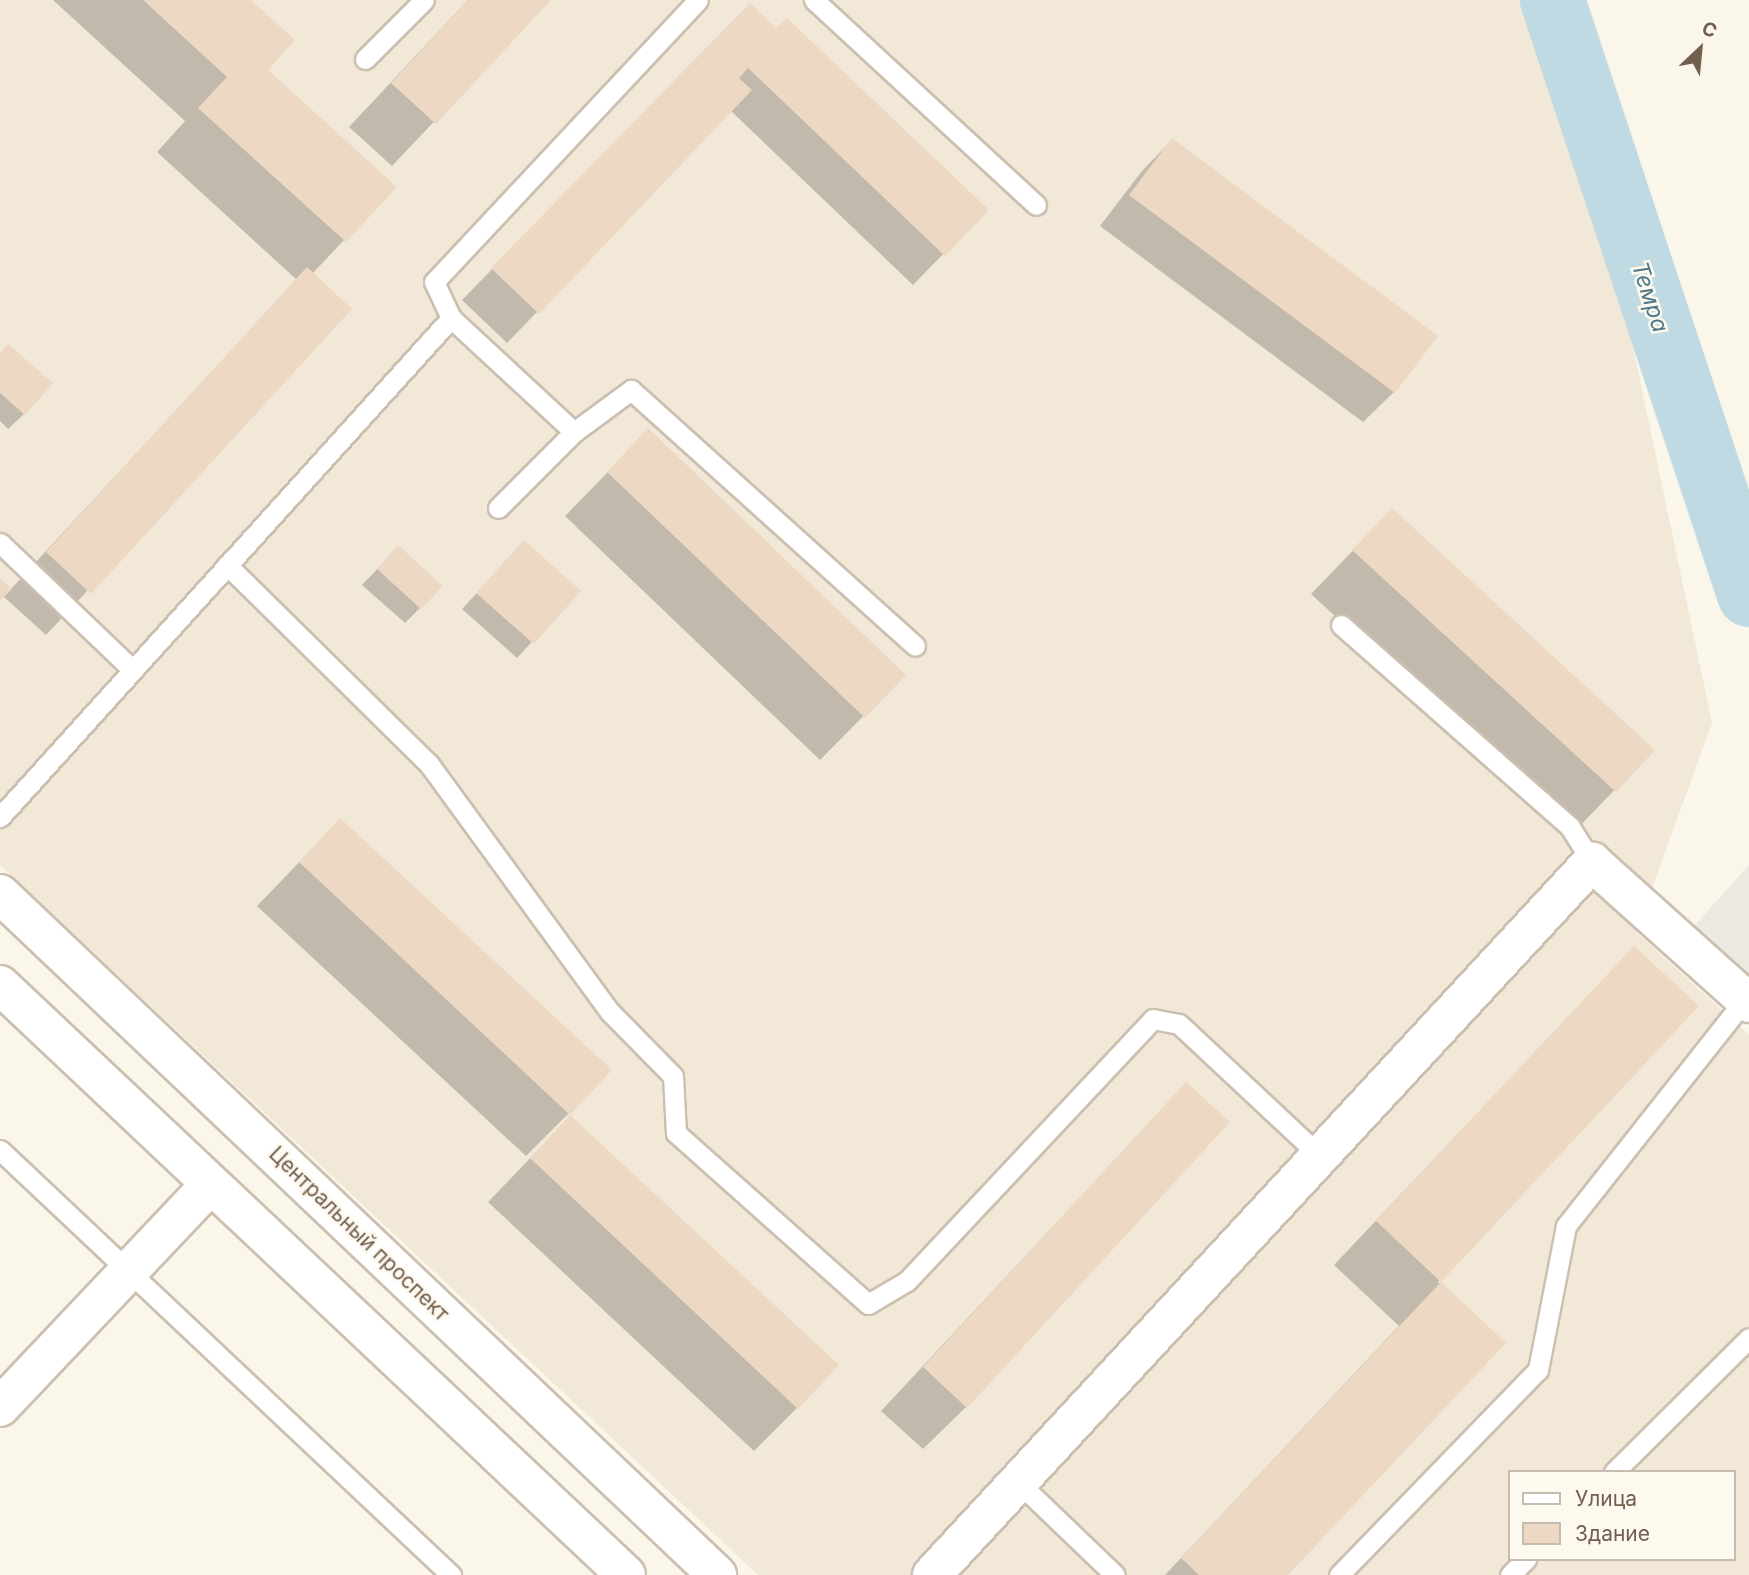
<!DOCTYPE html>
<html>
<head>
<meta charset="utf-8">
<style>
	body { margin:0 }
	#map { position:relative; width:1749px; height:1575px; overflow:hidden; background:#faf6e9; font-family:Inter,sans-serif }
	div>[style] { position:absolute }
	.residential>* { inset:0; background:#f1e8d8 }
	.industrial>* { inset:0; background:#ece8e2 }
	.shadow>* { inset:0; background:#0003 }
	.river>* { height:65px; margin:-32.5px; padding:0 32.5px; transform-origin:32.5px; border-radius:32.5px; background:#bfdae2 }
	.building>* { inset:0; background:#edd8c3 }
	.roads { filter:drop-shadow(2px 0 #ccbfb0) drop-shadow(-2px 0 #ccbfb0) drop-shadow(0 2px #ccbfb0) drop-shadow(0 -2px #ccbfb0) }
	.lane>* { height:19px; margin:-9.5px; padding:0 9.5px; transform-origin:9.5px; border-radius:9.5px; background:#fff }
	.street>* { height:38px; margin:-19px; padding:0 19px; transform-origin:19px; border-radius:19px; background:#fff }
	.secondary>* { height:38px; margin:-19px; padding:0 19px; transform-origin:19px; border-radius:19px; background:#fff }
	span { translate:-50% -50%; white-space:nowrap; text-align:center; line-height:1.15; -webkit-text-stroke:5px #fdf9ef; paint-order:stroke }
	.street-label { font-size:21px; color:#735f4f }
	.water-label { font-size:23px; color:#4e798a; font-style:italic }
	.legend { position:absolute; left:1508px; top:1470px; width:228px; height:91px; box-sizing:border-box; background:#fdf9ef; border:2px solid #c6bbaf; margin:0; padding:9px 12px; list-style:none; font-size:21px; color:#735f4f }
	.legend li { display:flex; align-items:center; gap:14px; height:35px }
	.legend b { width:35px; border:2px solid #c6bbaf }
	.north { position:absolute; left:1665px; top:14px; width:70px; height:70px; -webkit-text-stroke:5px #fdf9ef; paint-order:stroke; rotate:26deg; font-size:19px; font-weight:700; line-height:28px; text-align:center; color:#735f4f }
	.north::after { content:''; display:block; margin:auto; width:24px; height:32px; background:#735f4f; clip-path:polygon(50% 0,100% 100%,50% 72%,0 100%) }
</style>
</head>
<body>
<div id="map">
	<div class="residential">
		<i style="clip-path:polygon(evenodd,0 0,1530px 0,1614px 257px,1712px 723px,1636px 932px,1749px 1035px,1749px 1575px,758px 1575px,0 865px,0 0,1509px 1472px,1733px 1472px,1733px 1559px,1509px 1559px,1509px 1472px)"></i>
	</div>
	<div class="industrial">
		<i style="clip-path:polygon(1749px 865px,1749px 989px,1687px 934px)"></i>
	</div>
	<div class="shadow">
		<i style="clip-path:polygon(53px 0,248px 0,265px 70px,394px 187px,312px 274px,350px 309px,46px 635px,3px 596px,0 599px,0 580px,10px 590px,297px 280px,157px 152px,185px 121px)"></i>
		<i style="clip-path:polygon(468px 0,549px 0,392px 166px,349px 127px)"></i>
		<i style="clip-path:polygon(776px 31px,986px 210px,913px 285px,731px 111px,507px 343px,462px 300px,720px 36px)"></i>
		<i style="clip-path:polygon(1172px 140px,1394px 392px,1363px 422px,1100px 226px,1142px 171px)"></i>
		<i style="clip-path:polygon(0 355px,24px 414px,8px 429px,0 421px)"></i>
		<i style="clip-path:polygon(649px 430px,904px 675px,820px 760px,565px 516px)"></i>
		<i style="clip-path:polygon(1392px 510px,1653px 750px,1572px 834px,1311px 594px)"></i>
		<i style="clip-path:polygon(524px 542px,579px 591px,517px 658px,462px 609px)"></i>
		<i style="clip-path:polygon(383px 563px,420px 608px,405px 623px,362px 585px)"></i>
		<i style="clip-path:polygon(340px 820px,569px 1113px,526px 1156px,257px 906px)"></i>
		<i style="clip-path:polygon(1634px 948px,1697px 1006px,1438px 1282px,1503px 1343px,1286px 1575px,1165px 1575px,1399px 1326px,1334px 1265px)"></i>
		<i style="clip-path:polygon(1186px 1084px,966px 1407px,923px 1449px,881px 1411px)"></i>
		<i style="clip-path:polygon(570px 1117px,797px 1408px,754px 1451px,488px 1202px)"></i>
	</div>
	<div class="river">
		<i style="left:1552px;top:0;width:626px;rotate:71.65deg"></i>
	</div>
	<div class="building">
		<i style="clip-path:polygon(143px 0,251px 0,295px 40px,268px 70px,397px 187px,346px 242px,198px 108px,227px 77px)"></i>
		<i style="clip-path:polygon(468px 0,551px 0,436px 124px,391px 83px)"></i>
		<i style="clip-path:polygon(750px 3px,776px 28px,787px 18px,989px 210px,945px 256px,748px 68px,739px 78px,752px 90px,539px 314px,491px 268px)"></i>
		<i style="clip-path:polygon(1172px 138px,1438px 336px,1395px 393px,1129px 195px)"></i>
		<i style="clip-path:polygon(307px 267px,352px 309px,91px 594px,46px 552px)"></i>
		<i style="clip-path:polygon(8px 344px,53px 383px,25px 415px,0 393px,0 354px)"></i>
		<i style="clip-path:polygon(648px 428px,906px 675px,865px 718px,607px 472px)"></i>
		<i style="clip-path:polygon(1392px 508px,1655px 750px,1616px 792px,1352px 550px)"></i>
		<i style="clip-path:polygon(524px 540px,581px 591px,534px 644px,476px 593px)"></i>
		<i style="clip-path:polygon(398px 545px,443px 586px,421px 609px,377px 569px)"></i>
		<i style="clip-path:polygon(0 578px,12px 589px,0 601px)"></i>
		<i style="clip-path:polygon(340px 818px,612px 1070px,570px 1115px,299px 862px)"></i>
		<i style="clip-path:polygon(1634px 946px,1699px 1006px,1441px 1282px,1376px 1221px)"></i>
		<i style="clip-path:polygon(1186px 1082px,1230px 1122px,967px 1408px,923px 1367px)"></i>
		<i style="clip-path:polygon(570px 1115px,839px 1365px,798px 1409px,530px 1158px)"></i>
		<i style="clip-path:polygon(1441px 1282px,1506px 1343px,1288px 1575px,1199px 1575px,1181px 1558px)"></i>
	</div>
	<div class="roads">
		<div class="lane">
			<i style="left:814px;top:0;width:302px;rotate:42.7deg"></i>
			<i style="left:365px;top:59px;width:83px;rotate:-45deg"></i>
			<i style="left:451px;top:318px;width:168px;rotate:42.8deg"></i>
			<i style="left:574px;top:432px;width:71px;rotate:-36.4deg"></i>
			<i style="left:631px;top:390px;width:382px;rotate:42deg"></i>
			<i style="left:498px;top:508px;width:107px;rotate:-45deg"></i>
			<i style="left:0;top:543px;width:182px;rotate:43.7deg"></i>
			<i style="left:227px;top:565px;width:284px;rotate:44.6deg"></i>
			<i style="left:429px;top:764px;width:307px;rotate:53.9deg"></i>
			<i style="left:610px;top:1012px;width:90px;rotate:45.5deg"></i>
			<i style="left:673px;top:1076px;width:57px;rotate:87deg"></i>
			<i style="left:676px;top:1133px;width:257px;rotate:41.7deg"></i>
			<i style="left:868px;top:1304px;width:45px;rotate:-30.5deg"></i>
			<i style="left:907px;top:1281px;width:359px;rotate:-46.8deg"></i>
			<i style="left:1153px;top:1019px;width:26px;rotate:11deg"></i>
			<i style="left:1179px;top:1024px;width:193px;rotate:43.1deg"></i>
			<i style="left:1341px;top:625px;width:305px;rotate:41.4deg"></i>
			<i style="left:1570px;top:827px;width:41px;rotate:57.8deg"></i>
			<i style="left:0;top:817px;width:673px;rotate:-47.89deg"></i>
			<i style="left:451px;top:318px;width:40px;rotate:-115deg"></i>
			<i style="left:434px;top:282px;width:386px;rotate:-46.9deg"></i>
			<i style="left:0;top:1150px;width:620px;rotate:43.3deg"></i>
			<i style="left:1614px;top:1472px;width:190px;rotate:-44.8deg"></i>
			<i style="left:1018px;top:1482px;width:134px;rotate:43.8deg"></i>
			<i style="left:1339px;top:1575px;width:286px;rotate:-45.9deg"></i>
			<i style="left:1538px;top:1370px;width:147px;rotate:-79deg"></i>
			<i style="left:1566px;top:1226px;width:289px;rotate:-51.7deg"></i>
			<i style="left:1510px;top:1575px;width:23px;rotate:-45deg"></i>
		</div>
		<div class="street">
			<i style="left:0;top:1407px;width:304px;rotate:-46.6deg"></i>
			<i style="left:932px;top:1575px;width:972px;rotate:-47.21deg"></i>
			<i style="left:1592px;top:862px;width:211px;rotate:41.9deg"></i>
		</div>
		<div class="secondary">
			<i style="left:0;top:894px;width:989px;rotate:43.52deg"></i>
			<i style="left:0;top:985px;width:860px;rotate:43.3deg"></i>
		</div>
	</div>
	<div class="street-label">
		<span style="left:359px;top:1234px;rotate:44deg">Центральный проспект</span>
	</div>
	<div class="water-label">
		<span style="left:1650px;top:297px;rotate:72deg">Темра</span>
	</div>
	<ul class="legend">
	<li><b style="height:9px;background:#fff"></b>Улица</li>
	<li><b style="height:19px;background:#edd8c3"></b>Здание</li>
	</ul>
	<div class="north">С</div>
</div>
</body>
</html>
